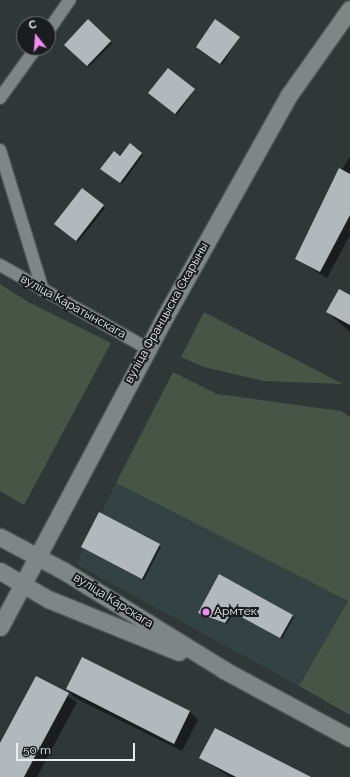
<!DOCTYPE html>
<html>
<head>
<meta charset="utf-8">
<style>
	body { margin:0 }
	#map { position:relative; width:350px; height:777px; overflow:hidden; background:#303737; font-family:Raleway,sans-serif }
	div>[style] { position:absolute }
	.built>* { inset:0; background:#334343 }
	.green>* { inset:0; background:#465545 }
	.shadow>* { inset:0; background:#0007 }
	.building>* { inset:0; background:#b2b9bc }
	.roads { filter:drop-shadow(1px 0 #4e5454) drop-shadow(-1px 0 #4e5454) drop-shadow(0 1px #4e5454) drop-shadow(0 -1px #4e5454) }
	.street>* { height:12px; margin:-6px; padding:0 6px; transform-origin:6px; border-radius:6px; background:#7e8686 }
	.secondary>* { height:17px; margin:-8.5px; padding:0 8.5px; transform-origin:8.5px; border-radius:8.5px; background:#7e8686 }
	.dots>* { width:11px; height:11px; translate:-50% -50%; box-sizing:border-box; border:2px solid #1a1d1d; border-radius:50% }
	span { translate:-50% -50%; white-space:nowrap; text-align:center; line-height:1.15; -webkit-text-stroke:4px #1a1d1d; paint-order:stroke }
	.street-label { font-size:12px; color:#e9eeed }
	.poi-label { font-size:12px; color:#e9eeed }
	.left { translate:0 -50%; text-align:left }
	.north { position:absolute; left:16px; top:16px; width:40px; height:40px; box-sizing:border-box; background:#1a1d1d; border:1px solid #6d7170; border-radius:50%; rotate:343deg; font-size:11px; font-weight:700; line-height:16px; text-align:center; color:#e9eeed }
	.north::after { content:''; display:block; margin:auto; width:14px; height:18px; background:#f38af1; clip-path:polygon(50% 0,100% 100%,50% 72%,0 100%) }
	.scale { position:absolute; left:16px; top:743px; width:119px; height:18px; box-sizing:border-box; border:2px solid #e9eeed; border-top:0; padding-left:5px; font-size:12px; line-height:14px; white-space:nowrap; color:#e9eeed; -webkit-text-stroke:3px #1a1d1d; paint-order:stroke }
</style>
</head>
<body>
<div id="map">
	<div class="built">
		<i style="clip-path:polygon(116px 483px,348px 601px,299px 686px,76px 564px)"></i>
	</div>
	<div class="green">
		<i style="clip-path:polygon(0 284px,30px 303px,111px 343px,24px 505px,0 491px)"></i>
		<i style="clip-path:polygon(204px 312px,343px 384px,263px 381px,204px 367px,181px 357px)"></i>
		<i style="clip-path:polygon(173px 372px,217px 394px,341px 411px,350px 417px,350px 715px,299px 686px,348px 601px,116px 483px)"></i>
	</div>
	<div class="shadow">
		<i style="clip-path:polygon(88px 20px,112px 43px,89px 67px,65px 45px)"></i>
		<i style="clip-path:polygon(239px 37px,222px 65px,198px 49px)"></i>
		<i style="clip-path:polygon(194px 90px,177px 115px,151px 94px)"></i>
		<i style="clip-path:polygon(130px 145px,143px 155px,122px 184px,103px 170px)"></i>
		<i style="clip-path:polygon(350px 157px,350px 235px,327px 278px,296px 259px,329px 197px,326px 195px)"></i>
		<i style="clip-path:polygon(83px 190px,105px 208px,78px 242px,57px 225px)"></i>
		<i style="clip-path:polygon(350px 297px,350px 332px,327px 312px)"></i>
		<i style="clip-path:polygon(100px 514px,161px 547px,144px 580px,82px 547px)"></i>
		<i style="clip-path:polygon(220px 576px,294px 617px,282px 639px,233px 613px,227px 624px,199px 613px)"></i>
		<i style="clip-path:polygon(83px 658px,190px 712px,198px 720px,182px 751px,75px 698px,67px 689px)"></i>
		<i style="clip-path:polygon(37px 677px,77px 702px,37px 777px,0 777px,0 745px)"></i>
		<i style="clip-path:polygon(201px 758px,308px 777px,230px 777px)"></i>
	</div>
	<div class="building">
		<i style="clip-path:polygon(88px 19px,111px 41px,87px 66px,64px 45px)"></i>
		<i style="clip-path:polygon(215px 19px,240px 37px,220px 64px,196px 47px)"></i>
		<i style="clip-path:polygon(168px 68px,195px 89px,175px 114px,148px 93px)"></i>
		<i style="clip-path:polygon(130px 143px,142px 153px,120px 183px,100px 169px,114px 151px,120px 156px)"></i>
		<i style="clip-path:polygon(339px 168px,350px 174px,350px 215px,320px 272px,295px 259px)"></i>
		<i style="clip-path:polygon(82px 188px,104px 205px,76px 241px,54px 224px)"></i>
		<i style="clip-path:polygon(339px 289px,350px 295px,350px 325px,326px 312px)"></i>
		<i style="clip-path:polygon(99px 512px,160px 544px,142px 579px,81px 547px)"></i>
		<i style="clip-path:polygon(219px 574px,293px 615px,280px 638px,232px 612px,225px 623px,198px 613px)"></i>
		<i style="clip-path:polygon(82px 657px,190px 711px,174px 744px,66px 689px)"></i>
		<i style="clip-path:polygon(36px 676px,69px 693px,24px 777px,0 777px,0 743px)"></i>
		<i style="clip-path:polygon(215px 728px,311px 777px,236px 777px,199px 758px)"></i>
	</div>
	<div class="roads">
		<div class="street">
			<i style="left:48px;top:31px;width:38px;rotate:-55deg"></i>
			<i style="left:0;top:98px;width:62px;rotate:-54.2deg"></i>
			<i style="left:0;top:150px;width:147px;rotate:73deg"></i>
			<i style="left:0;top:265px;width:169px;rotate:29.5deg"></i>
		</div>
		<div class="secondary">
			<i style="left:0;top:537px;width:72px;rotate:28deg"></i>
			<i style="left:64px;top:571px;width:188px;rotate:31.7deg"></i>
			<i style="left:224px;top:670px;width:143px;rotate:28.4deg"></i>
			<i style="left:0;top:571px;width:56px;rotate:30.3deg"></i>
			<i style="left:48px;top:599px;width:141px;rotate:22deg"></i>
			<i style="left:0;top:627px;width:345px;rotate:-62deg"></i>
			<i style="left:162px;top:322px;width:260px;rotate:-60.8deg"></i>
			<i style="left:289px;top:95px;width:105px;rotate:-54.7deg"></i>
		</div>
	</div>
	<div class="dots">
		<i style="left:206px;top:612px;background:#f38af1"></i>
	</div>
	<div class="street-label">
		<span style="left:73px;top:307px;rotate:29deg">вуліца Каратынскага</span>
		<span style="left:167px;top:313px;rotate:-61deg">вуліца Францыска Скарыны</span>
		<span style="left:113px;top:601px;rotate:32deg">вуліца Карскага</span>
	</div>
	<div class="poi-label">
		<span class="left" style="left:214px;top:612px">Армтек</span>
	</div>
	<div class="north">С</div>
	<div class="scale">50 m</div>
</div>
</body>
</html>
